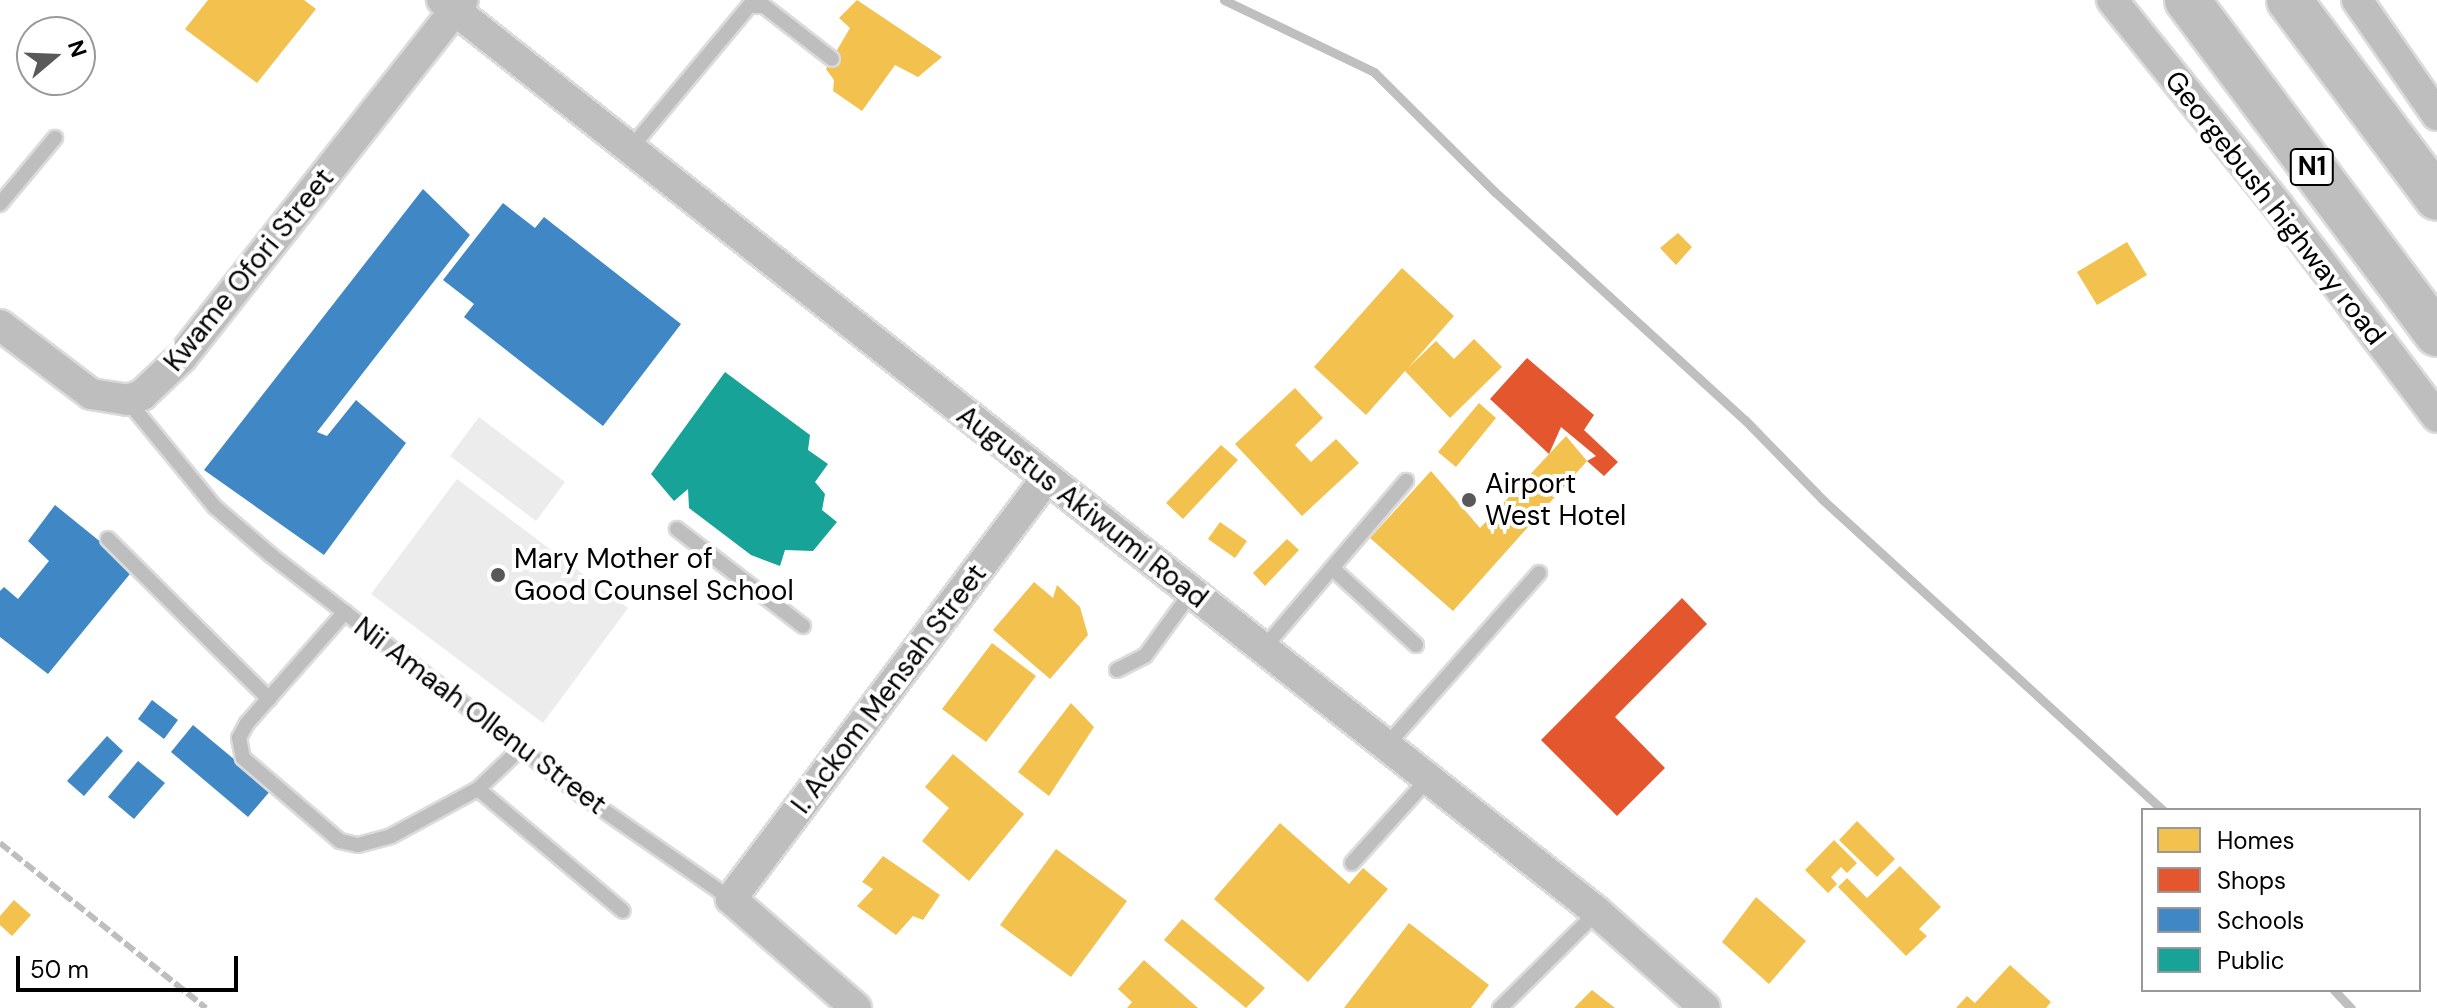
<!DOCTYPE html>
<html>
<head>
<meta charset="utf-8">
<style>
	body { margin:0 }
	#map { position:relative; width:2437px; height:1008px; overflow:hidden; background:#fff; font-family:"DM Sans",sans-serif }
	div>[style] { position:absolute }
	.green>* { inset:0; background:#ececec }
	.homes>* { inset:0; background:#f2c14e }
	.shops>* { inset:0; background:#e4572e }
	.schools>* { inset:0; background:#3f88c5 }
	.public>* { inset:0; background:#17a398 }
	.stream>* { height:9px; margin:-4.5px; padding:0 4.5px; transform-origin:4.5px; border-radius:4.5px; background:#bfbfbf }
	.roads { filter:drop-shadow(2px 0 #dbdbdb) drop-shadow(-2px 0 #dbdbdb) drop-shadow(0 2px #dbdbdb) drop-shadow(0 -2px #dbdbdb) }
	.service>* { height:14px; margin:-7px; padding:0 7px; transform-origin:7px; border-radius:7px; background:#bebebe }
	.minor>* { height:30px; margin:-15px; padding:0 15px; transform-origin:15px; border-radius:15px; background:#bebebe }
	.trunk>* { height:44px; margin:-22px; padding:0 22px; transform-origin:22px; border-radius:22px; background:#bebebe }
	.rail>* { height:6px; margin-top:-3px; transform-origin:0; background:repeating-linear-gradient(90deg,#bebebe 0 12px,transparent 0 16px) }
	.dots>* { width:22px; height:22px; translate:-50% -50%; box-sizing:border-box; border:4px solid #fff; border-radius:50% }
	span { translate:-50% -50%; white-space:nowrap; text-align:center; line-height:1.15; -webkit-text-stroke:8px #fff; paint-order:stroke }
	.shield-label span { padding:2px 6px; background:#fff; border:2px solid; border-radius:6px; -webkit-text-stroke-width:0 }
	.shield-label { font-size:26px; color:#000; font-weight:700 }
	.street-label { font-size:28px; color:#000 }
	.poi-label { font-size:28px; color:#000 }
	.left { translate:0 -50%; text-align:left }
	.legend { position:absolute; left:2141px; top:808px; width:280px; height:184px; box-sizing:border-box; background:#fff; border:2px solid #999; margin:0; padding:10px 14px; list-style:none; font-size:24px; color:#000 }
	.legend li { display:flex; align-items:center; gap:16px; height:40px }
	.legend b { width:40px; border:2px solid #999 }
	.north { position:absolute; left:16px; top:16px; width:80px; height:80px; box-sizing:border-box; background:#fff; border:2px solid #999; border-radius:50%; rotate:71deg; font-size:22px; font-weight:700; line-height:32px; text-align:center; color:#000 }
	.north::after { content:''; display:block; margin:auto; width:28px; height:36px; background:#595959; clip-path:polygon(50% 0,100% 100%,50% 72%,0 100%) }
	.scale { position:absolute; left:16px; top:956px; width:222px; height:36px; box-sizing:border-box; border:4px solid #000; border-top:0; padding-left:10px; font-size:24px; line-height:28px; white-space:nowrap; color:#000; -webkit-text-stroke:6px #fff; paint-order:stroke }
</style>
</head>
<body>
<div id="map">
	<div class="green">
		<i style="clip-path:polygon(479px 417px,565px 482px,536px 521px,450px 456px)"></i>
		<i style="clip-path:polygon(457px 479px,628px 608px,543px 723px,371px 594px)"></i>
	</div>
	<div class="homes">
		<i style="clip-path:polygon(208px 0,304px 0,316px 9px,257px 83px,185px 29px)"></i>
		<i style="clip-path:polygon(857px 0,942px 57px,918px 77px,895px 65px,862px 111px,833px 91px,834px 80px,826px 69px,850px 28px,839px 18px)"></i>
		<i style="clip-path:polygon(1678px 233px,1692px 247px,1676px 265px,1660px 248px)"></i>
		<i style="clip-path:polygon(2127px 242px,2147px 275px,2097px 305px,2077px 272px)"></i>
		<i style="clip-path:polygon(1402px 268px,1454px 316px,1408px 368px,1436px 341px,1454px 359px,1474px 339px,1502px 367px,1450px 418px,1405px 371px,1366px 415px,1314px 367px)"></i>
		<i style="clip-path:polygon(1295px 388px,1323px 418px,1295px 445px,1311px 462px,1336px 439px,1359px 463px,1302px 516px,1235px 444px)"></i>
		<i style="clip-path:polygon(1479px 403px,1496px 418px,1456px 467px,1438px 452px)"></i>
		<i style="clip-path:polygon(1566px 436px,1587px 461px,1453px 611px,1370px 538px,1431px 471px,1480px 528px)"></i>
		<i style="clip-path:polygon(1221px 445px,1238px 460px,1183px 519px,1166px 503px)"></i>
		<i style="clip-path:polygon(1220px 522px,1247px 541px,1235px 558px,1208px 539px)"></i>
		<i style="clip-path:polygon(1287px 539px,1299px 550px,1265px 586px,1253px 573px)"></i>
		<i style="clip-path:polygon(1034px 582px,1053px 598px,1057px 585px,1080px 607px,1088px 635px,1050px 679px,993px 630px)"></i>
		<i style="clip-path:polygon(992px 643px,1036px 676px,986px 742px,942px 709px)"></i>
		<i style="clip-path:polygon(1071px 703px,1094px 727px,1049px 796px,1018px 772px)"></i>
		<i style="clip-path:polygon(953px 754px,1024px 814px,969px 881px,922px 841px,949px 808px,925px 787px)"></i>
		<i style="clip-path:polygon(1857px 821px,1895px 859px,1877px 877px,1839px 840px)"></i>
		<i style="clip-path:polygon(1280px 823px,1349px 884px,1363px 868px,1388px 889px,1308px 982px,1214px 899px)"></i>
		<i style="clip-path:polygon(1834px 840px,1857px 863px,1847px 873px,1841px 867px,1831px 877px,1837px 884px,1828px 893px,1805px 870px)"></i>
		<i style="clip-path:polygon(1056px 849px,1127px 901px,1071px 977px,1000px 925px)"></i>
		<i style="clip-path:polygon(883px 856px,940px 895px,923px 920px,913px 916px,896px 935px,857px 906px,873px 889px,862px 882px)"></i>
		<i style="clip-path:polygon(1900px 866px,1941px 907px,1919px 929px,1927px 936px,1906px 956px,1838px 887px,1847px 878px,1867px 898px)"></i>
		<i style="clip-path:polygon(1756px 897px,1806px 941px,1769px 984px,1722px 942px)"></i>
		<i style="clip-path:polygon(14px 900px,31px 915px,12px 936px,0 925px,0 916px)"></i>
		<i style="clip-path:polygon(1182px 919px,1265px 988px,1246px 1008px,1164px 940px)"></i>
		<i style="clip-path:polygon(1409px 923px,1489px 985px,1471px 1008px,1344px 1008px)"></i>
		<i style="clip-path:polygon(1144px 960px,1198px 1008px,1127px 1008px,1132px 1002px,1118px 989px)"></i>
		<i style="clip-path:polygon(2010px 965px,2051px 1002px,2046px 1008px,1956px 1008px,1967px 996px,1975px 1003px)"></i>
		<i style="clip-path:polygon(1592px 990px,1615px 1008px,1574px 1008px)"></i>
	</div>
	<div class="shops">
		<i style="clip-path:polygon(1527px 358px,1594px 415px,1584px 430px,1618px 462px,1604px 476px,1587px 461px,1596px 456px,1561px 427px,1549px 454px,1490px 399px)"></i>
		<i style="clip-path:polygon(1682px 598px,1707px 624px,1615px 717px,1665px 768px,1617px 816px,1541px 740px)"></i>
	</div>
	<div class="schools">
		<i style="clip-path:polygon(423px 189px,470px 235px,317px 432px,327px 436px,356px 400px,406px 443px,324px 555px,204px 470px)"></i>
		<i style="clip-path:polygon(503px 203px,535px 228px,544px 217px,681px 324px,603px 426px,464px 317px,474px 304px,443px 280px)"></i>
		<i style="clip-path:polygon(55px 505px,134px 569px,48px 674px,0 637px,0 591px,4px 587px,18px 599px,49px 561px,28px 541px)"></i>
		<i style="clip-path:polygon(152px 700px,178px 720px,164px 739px,138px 719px)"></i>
		<i style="clip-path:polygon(193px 725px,271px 790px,248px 817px,171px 752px)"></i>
		<i style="clip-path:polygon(107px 736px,123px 751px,84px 796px,67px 781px)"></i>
		<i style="clip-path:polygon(138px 761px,165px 783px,134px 819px,108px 797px)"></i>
	</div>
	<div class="public">
		<i style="clip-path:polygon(725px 372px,810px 435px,808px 450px,828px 464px,815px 482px,825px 494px,822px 510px,837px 522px,813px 551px,785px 550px,780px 566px,751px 555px,689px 508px,688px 489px,674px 501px,651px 474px)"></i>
	</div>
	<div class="stream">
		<i style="left:1224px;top:0;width:166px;rotate:25.6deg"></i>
		<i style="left:1374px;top:72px;width:170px;rotate:44.8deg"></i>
		<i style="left:1495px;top:192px;width:338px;rotate:42.4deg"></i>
		<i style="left:1745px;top:420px;width:112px;rotate:45.7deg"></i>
		<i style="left:1823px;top:500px;width:460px;rotate:42.4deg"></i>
		<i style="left:2334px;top:990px;width:25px;rotate:47deg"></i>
	</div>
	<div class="roads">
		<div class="service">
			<i style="left:630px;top:149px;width:186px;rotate:-50.2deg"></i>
			<i style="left:749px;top:6px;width:15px"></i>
			<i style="left:764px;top:6px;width:86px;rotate:37.9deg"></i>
			<i style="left:0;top:204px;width:86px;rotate:-50.2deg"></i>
			<i style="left:127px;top:400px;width:139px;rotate:50.6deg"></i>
			<i style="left:215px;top:507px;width:75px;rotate:40.7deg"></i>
			<i style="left:272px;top:556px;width:393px;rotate:37.7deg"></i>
			<i style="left:583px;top:796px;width:180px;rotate:34.8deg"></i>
			<i style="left:677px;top:529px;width:159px;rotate:37.6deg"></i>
			<i style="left:108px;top:539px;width:227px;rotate:44.8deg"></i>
			<i style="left:1332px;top:568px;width:114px;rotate:42.5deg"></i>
			<i style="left:345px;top:612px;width:148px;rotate:131.4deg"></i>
			<i style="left:247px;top:723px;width:17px;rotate:118deg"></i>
			<i style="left:239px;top:738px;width:20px;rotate:79deg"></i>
			<i style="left:243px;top:758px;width:128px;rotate:40.6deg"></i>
			<i style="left:340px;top:841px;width:18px;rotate:13deg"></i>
			<i style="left:358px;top:845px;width:34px;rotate:-15deg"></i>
			<i style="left:391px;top:836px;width:99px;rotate:-28.4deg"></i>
			<i style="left:478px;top:789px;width:59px;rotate:-43.6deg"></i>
			<i style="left:1263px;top:649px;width:221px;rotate:-49.6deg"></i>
			<i style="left:1117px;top:670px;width:31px;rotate:-27deg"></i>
			<i style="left:1145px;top:656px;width:78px;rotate:-53.9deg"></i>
			<i style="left:1386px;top:746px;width:231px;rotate:-48.5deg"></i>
			<i style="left:478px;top:789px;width:189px;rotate:40.1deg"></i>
			<i style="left:1352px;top:863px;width:113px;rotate:-47.9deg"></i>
			<i style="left:1500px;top:1008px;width:136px;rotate:-44.7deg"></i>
		</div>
		<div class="minor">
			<i style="left:442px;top:0;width:1472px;rotate:38.29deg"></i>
			<i style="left:1597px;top:912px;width:144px;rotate:41.6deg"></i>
			<i style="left:2112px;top:0;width:265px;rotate:51.1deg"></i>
			<i style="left:2278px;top:206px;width:264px;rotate:53deg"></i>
			<i style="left:2357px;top:0;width:140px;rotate:55.2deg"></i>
			<i style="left:0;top:325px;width:114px;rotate:37.2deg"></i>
			<i style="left:91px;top:394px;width:36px;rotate:9deg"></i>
			<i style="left:127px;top:400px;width:16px;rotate:-18deg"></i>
			<i style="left:142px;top:395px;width:55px;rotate:-43.5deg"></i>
			<i style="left:182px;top:357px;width:454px;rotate:-51.8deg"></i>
			<i style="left:856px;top:1008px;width:166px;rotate:-138.9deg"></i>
			<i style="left:731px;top:899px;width:525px;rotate:-53.13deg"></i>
		</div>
		<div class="trunk">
			<i style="left:2187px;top:0;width:417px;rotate:53.2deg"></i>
			<i style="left:2289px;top:0;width:247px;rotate:53.2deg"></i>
		</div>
	</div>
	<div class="rail">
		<i style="left:0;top:843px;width:264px;rotate:38.7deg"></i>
	</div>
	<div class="dots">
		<i style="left:1469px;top:500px;background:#595959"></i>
		<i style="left:498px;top:575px;background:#595959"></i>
	</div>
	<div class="shield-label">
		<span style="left:2312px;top:167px">N1</span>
	</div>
	<div class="street-label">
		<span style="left:2275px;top:208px;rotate:52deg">Georgebush highway road</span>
		<span style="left:249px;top:270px;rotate:-51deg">Kwame Ofori Street</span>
		<span style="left:1082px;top:507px;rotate:38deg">Augustus Akiwumi Road</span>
		<span style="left:889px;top:689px;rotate:-53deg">I. Ackom Mensah Street</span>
		<span style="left:480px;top:716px;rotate:37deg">Nii Amaah Ollenu Street</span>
	</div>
	<div class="poi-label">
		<span class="left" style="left:1485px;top:500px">Airport<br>West Hotel</span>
		<span class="left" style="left:514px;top:575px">Mary Mother of<br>Good Counsel School</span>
	</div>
	<ul class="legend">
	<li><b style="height:22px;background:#f2c14e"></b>Homes</li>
	<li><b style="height:22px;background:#e4572e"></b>Shops</li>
	<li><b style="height:22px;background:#3f88c5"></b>Schools</li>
	<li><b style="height:22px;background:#17a398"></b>Public</li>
	</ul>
	<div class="north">N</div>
	<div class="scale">50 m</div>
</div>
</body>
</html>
